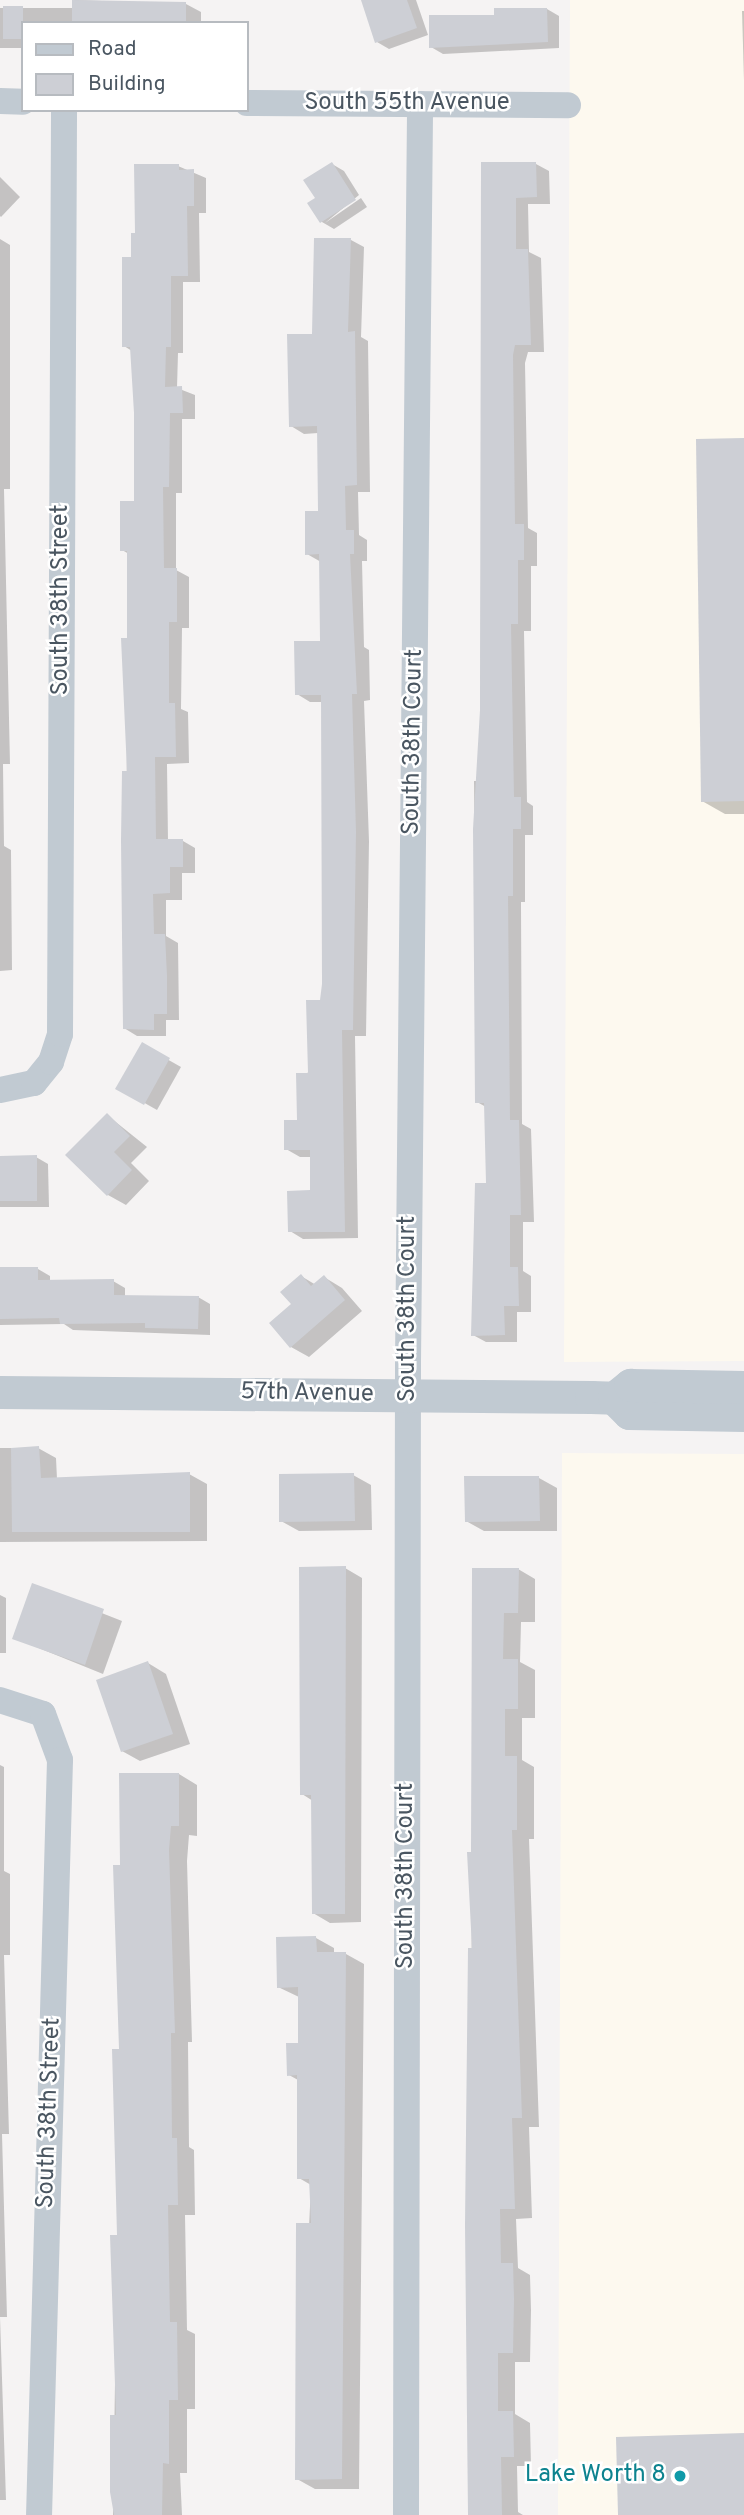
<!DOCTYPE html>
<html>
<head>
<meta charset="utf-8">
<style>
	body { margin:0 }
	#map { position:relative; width:744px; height:2515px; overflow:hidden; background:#f5f3f3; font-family:Overpass,sans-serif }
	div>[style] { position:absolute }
	.commercial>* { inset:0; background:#fdf9ef }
	.shadow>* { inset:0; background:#0003 }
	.building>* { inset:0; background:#cdcfd5 }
	.minor>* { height:26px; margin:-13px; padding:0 13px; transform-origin:13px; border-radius:13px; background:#c1cad2 }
	.tertiary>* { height:33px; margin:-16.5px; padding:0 16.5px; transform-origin:16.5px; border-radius:16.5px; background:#c1cad2 }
	.dots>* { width:19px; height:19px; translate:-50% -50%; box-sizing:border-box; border:4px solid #fff; border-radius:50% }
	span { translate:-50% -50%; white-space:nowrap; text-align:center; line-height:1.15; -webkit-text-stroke:5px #fff; paint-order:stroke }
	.street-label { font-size:24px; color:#4a5661 }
	.culture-label { font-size:24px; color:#0d838f }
	.right { translate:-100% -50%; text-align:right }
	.legend { position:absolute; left:21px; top:21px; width:228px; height:91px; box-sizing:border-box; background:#fff; border:2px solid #b7bbc0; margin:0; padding:9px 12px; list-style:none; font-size:21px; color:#4a5661 }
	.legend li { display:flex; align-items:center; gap:14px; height:35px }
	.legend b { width:35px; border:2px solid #b7bbc0 }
</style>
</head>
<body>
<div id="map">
	<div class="commercial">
		<i style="clip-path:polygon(570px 0,744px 0,744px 1361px,564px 1362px)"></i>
		<i style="clip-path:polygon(562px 1453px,744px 1454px,744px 2515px,558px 2515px)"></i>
	</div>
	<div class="shadow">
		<i style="clip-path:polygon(74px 0,186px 4px,201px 12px,201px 23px,23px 23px,23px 48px,0 48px,0 8px,74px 8px)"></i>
		<i style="clip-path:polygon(363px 0,416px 0,428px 35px,389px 49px,377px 42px)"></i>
		<i style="clip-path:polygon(547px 9px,559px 16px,559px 48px,443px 54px,431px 47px,496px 17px)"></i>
		<i style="clip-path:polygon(742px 11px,744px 11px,744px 81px)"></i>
		<i style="clip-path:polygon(332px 164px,344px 171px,359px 195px,325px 223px,361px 198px,367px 207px,334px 229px,322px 222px,318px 199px)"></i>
		<i style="clip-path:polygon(483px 164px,536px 164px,549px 171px,550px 204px,528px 204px,529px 252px,541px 258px,544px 352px,528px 352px,525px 363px,528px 528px,537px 533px,537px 566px,531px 566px,531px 631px,524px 631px,527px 802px,533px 806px,533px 835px,525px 835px,525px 902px,521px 902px,522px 1124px,531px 1129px,534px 1222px,523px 1222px,523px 1271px,531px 1276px,531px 1312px,517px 1312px,517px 1342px,486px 1342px,473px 1335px,488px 1185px,486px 1107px,477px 1102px,474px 781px,480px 781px)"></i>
		<i style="clip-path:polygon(178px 166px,206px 178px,206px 213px,199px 213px,200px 282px,183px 282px,183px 353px,178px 353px,177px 388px,195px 395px,195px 419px,182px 419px,182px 493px,176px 493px,176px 570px,189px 577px,189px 628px,182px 628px,181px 709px,188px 712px,189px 763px,167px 764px,168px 841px,183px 841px,195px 848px,195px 873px,182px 873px,182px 900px,166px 900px,166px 936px,178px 943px,179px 1020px,166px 1020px,166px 1036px,137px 1036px,124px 1028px,129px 554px,122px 550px,136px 503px,136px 413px,132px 351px,124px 346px,137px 235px)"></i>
		<i style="clip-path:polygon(0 177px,20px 197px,1px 217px,0 216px)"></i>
		<i style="clip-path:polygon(0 239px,10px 245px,10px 489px,4px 489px,10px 764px,3px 764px,4px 846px,11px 850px,12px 970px,0 971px)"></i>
		<i style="clip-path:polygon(316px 240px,351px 240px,364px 247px,361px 337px,368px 341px,370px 492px,358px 492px,359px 535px,367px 540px,367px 561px,362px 561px,364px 647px,369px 650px,370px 700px,364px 701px,369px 841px,366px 1036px,355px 1036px,358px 1238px,303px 1239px,290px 1231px,312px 1192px,312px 1157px,300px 1157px,286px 1149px,298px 1121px,322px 1002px,323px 702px,310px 702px,297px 694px,322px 643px,321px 562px,307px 554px,320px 512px,318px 433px,304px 434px,291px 426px,314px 336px)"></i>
		<i style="clip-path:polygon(744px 440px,744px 814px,725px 814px,702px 801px)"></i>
		<i style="clip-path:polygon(142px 1045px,181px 1067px,157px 1110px,118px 1088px)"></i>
		<i style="clip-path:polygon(107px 1115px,147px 1147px,131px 1163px,149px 1181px,126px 1205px,108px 1195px)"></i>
		<i style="clip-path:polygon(0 1156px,36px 1157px,48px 1164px,49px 1207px,0 1207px)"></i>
		<i style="clip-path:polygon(0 1269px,38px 1269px,50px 1276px,50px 1281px,113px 1281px,125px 1288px,125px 1297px,198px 1297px,210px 1304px,210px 1335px,73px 1330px,64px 1324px,0 1325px)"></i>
		<i style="clip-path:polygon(301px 1276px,316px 1285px,324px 1277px,342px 1288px,362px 1311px,309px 1357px,291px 1347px,293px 1304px)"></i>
		<i style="clip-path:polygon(0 1448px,38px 1448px,56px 1458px,57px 1479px,189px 1474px,207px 1484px,207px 1541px,0 1542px)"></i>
		<i style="clip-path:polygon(353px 1475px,371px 1485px,372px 1530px,299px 1531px,281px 1521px)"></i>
		<i style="clip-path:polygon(539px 1478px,557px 1488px,557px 1531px,484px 1531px,466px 1521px)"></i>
		<i style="clip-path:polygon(345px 1568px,362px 1578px,361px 1922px,330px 1923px,313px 1913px,313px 1801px,302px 1794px)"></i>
		<i style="clip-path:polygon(474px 1569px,518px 1569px,535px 1579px,535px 1622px,521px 1622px,520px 1662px,535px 1670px,535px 1718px,522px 1718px,522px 1760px,534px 1767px,534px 1839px,529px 1839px,539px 2127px,529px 2127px,532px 2218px,516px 2219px,518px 2268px,530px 2275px,531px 2310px,530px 2362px,515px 2362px,515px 2414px,530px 2423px,531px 2466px,517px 2466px,518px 2512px,523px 2515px,468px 2515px)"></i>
		<i style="clip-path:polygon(33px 1586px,122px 1621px,103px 1674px,14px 1638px)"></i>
		<i style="clip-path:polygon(0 1595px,6px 1598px,6px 1653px,0 1653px)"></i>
		<i style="clip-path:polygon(148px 1663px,166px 1674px,190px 1744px,140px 1761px,122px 1751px)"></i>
		<i style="clip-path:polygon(0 1765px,4px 1767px,4px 1871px,10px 1874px,10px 1955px,4px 1955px,9px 2134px,2px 2134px,7px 2317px,0 2317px,6px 2500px,0 2500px)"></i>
		<i style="clip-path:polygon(179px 1774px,197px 1785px,197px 1836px,189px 1835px,187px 1861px,192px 2042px,188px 2042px,189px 2147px,194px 2150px,195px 2215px,185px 2215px,187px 2330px,195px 2334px,195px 2409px,187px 2409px,187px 2473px,180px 2473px,182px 2515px,113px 2515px,120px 2050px,114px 1867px,121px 1867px)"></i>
		<i style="clip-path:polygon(316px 1938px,334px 1948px,334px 1954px,346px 1954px,364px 1964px,359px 2489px,315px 2489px,297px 2479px,311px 2185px,299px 2178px,298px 2080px,289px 2075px,300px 2045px,299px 1997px,278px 1987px)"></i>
	</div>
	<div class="building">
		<i style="clip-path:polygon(72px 0,186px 2px,186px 23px,72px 23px)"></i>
		<i style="clip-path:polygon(361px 0,407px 0,417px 28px,375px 43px)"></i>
		<i style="clip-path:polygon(3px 6px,23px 6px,23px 39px,3px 39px)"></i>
		<i style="clip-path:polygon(494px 8px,547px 8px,548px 42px,429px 48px,429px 15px,494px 15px)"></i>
		<i style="clip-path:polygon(332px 162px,356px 200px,320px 223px,307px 203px,315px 198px,303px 180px)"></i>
		<i style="clip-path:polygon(481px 162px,536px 162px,537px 197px,516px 198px,516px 249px,528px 249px,531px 345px,515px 345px,513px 355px,515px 524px,524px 524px,524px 560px,518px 560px,518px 624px,511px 624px,514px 797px,521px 797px,521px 829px,513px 829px,513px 896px,508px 896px,510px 1120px,519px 1120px,521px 1215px,510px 1215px,510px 1267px,518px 1267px,519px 1306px,504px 1306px,505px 1335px,471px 1336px,475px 1183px,486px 1183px,484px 1103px,475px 1103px,473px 829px,480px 710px)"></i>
		<i style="clip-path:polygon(134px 164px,179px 164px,179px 170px,194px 169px,194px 206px,187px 206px,188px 276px,171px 276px,171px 347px,166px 347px,165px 387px,182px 386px,183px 413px,170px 413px,169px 487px,163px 487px,164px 568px,177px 568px,177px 622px,169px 622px,169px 703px,175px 703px,176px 757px,155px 757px,156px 839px,183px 839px,183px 867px,170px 867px,170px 893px,153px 894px,154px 934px,165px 934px,167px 976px,167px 1014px,154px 1014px,154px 1030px,123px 1029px,121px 840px,122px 771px,127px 771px,121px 638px,127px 638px,127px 551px,120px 551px,120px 501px,134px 501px,134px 413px,130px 347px,122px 347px,122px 257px,131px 257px,131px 233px,135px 233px)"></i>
		<i style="clip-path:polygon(314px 238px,351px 238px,348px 332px,355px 331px,357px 485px,345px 486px,346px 530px,354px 530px,354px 554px,350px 554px,357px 694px,352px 694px,356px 832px,353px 1030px,342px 1030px,345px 1232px,288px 1232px,287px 1191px,310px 1190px,310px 1150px,284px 1150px,284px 1120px,297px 1120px,296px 1073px,308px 1073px,306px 1000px,320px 1000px,322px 984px,321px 695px,295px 695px,294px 641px,320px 641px,319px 554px,305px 555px,305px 511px,318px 511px,317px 426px,289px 427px,287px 334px,312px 334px)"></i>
		<i style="clip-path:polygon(744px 438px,744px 801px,701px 802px,696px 439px)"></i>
		<i style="clip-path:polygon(142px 1042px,170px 1058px,144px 1105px,115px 1089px)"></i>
		<i style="clip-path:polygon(107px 1113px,130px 1136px,114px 1152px,132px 1170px,107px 1196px,65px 1155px)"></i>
		<i style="clip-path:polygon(37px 1155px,37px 1201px,0 1201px,0 1156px)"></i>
		<i style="clip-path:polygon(0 1267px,38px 1267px,38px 1280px,114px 1279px,114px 1295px,199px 1296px,198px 1329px,145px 1328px,145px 1323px,60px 1324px,59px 1318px,0 1319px)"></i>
		<i style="clip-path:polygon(301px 1274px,311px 1286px,324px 1275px,345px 1300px,290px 1348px,269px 1323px,291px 1304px,280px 1292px)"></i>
		<i style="clip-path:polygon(39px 1446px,41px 1478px,190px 1472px,190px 1532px,12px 1532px,11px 1448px)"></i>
		<i style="clip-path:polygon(354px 1473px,355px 1521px,279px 1522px,279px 1474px)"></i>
		<i style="clip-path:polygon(464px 1476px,539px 1476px,540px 1521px,465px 1522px)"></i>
		<i style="clip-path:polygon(346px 1566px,345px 1914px,312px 1914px,311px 1795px,300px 1795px,299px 1567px)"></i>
		<i style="clip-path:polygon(472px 1568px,519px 1568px,518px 1613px,504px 1613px,503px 1659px,518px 1659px,518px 1709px,505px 1709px,505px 1756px,517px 1756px,517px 1830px,512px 1830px,522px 2118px,512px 2118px,515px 2209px,500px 2209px,501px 2263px,513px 2263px,514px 2299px,513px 2353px,498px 2353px,498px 2411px,513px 2411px,514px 2457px,501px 2457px,502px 2515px,468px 2515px,465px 2225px,468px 1948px,472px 1948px,467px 1852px,471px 1852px)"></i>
		<i style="clip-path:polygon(32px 1583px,104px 1609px,85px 1665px,12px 1639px)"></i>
		<i style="clip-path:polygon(148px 1661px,173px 1734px,121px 1752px,96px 1680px)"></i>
		<i style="clip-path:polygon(119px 1773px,179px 1773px,179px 1826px,171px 1826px,169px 1850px,175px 2033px,171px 2033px,172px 2138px,177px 2138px,178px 2205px,168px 2205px,170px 2322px,177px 2322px,178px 2400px,169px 2400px,169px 2464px,163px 2463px,162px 2515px,114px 2515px,110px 2492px,110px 2415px,116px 2415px,110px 2235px,117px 2235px,112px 2049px,119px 2049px,113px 1865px,120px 1865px)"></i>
		<i style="clip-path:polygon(316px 1936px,317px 1952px,346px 1952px,342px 2479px,295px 2480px,296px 2223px,311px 2223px,309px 2179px,297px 2179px,297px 2075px,287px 2076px,286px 2043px,298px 2043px,298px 1987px,277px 1988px,276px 1937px)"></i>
		<i style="clip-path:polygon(744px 2433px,744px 2515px,618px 2515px,616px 2437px)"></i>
	</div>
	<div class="minor">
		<i style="left:0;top:101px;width:23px;rotate:2deg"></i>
		<i style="left:247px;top:103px;width:321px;rotate:0.4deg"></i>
		<i style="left:0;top:1090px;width:35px;rotate:-12deg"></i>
		<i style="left:34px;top:1083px;width:27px;rotate:-51deg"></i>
		<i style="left:51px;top:1062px;width:29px;rotate:-72deg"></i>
		<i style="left:60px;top:1034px;width:924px;rotate:-89.75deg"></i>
		<i style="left:0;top:1700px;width:45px;rotate:18deg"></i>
		<i style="left:43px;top:1714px;width:49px;rotate:69.7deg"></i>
		<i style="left:60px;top:1760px;width:755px;rotate:91.59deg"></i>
		<i style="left:406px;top:2515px;width:1152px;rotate:-89.9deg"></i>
		<i style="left:408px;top:1363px;width:1259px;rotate:-89.45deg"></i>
	</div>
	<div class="tertiary">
		<i style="left:0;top:1392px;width:591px;rotate:0.48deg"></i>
		<i style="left:591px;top:1397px;width:23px;rotate:2deg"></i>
		<i style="left:614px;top:1398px;width:21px;rotate:45deg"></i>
		<i style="left:629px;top:1413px;width:115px;rotate:1deg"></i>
		<i style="left:614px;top:1398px;width:21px;rotate:-39deg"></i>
		<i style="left:630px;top:1385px;width:114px;rotate:1deg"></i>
	</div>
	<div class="dots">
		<i style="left:680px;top:2476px;background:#0f9aa8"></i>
	</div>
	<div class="street-label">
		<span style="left:407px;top:104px">South 55th Avenue</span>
		<span style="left:62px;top:600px;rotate:-90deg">South 38th Street</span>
		<span style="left:414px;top:742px;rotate:-89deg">South 38th Court</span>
		<span style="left:409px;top:1309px;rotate:-90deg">South 38th Court</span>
		<span style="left:307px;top:1394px;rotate:1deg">57th Avenue</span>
		<span style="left:407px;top:1876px;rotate:-90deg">South 38th Court</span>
		<span style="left:50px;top:2113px;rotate:-88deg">South 38th Street</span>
	</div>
	<div class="culture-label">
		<span class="right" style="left:666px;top:2476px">Lake Worth 8</span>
	</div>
	<ul class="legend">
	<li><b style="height:9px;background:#c1cad2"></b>Road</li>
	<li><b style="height:19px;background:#cdcfd5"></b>Building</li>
	</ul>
</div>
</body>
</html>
